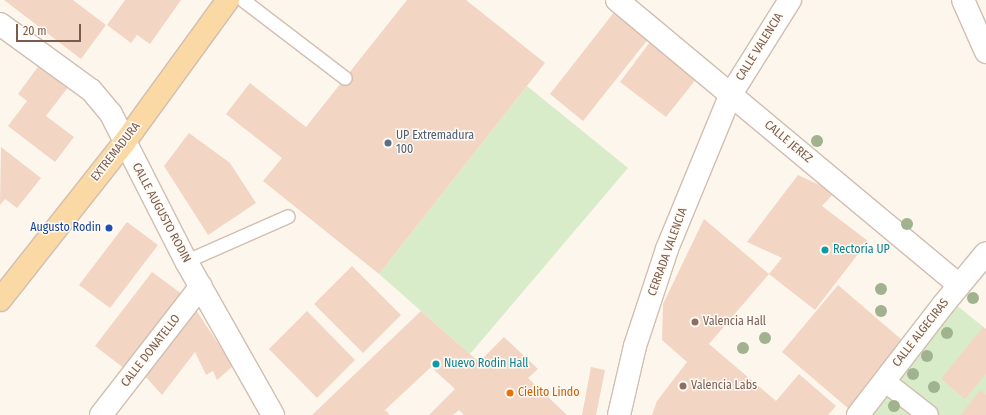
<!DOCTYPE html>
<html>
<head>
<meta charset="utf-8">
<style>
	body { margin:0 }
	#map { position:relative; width:986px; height:415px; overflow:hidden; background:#fdf6ec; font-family:"Fira Sans Condensed",sans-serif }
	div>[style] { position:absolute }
	.green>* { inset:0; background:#d8ecc9 }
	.building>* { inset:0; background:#f3d5c3 }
	.roads { filter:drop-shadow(1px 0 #d1beb0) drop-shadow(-1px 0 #d1beb0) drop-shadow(0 1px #d1beb0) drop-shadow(0 -1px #d1beb0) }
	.service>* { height:13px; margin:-6.5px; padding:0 6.5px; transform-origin:6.5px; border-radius:6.5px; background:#fff }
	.pedestrian>* { height:20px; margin:-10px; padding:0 10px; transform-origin:10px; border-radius:10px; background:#fff }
	.minor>* { height:22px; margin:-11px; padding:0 11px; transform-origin:11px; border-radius:11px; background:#fff }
	.primary>* { height:22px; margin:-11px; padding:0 11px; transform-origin:11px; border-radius:11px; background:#fbd9a5 }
	.trees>* { width:12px; height:12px; margin:-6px; border-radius:50%; background:#a0b28e }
	.dots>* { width:11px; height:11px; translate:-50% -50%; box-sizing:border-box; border:2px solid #fffaf3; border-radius:50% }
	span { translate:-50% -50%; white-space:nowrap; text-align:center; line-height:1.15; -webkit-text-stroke:3px #fffaf3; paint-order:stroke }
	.street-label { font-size:12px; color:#7a5c4d }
	.service-label { font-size:12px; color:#4e5e75 }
	.left { translate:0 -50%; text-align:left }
	.transit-label { font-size:12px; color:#164399 }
	.right { translate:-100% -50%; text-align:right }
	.culture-label { font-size:12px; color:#0d838f }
	.education-label { font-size:12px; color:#785e54 }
	.food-label { font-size:12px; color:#c56008 }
	.scale { position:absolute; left:16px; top:24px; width:65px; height:18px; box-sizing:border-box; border:2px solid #7a5c4d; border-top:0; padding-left:5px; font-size:12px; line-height:14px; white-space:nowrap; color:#7a5c4d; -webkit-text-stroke:3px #fffaf3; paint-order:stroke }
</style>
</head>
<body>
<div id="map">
	<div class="green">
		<i style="clip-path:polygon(527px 86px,628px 168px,470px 354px,379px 274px)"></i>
		<i style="clip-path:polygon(950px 300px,986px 329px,986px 415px,862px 415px)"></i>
	</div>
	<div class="building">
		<i style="clip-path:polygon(4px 0,73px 0,106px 25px,81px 59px)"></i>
		<i style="clip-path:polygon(125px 0,181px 0,150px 44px,137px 35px,131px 43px,107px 25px)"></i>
		<i style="clip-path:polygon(407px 0,466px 0,545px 63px,379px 274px,263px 181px,282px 158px,226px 114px,250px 83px,306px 127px)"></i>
		<i style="clip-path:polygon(615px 11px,649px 38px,583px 121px,550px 94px)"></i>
		<i style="clip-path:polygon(650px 42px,697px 78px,666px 117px,620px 82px)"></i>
		<i style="clip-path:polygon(40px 64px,69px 86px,46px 116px,74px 137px,55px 162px,8px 126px,27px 101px,18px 94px)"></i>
		<i style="clip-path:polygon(189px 133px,230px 163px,256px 203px,208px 235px,164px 166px)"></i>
		<i style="clip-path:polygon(1px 147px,41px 178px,17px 208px,5px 199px,0 205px)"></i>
		<i style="clip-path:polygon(798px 175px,835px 192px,822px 206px,868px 241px,815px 310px,769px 274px,782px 258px,747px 242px)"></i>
		<i style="clip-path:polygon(704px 219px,769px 274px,709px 344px,776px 401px,799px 374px,836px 406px,828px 415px,652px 415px,657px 401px,687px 362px,662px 340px,663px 304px)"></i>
		<i style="clip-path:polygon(127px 222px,158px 245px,110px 308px,79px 285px)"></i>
		<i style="clip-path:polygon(352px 266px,401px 315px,363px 353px,314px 304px)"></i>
		<i style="clip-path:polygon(152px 272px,182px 294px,125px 369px,95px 346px)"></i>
		<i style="clip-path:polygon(838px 285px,909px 346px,856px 415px,782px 352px)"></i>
		<i style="clip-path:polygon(196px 310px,233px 366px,217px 380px,213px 371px,206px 375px,195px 352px,162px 395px,145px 376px)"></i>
		<i style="clip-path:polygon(307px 311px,355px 360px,317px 398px,269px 349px)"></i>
		<i style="clip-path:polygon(421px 311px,479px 362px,504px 337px,538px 369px,528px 378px,567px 415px,464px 415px,459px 410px,453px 415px,429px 415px,455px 389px,431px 367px,385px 410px,390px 415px,312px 415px)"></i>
		<i style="clip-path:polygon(983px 327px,986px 329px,986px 374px,965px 399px,941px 379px)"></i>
		<i style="clip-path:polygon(591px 367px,605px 370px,596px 415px,582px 415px)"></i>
		<i style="clip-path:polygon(980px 390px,986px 395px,986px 415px,961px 415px)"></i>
	</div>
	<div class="roads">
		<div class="service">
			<i style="left:243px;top:0;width:128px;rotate:37.4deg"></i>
			<i style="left:186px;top:261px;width:111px;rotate:-23.8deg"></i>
		</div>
		<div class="pedestrian">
			<i style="left:887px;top:383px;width:52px;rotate:38deg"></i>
		</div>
		<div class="minor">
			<i style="left:617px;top:0;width:445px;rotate:39.8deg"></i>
			<i style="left:963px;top:0;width:57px;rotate:66.1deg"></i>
			<i style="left:0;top:24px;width:112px;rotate:36deg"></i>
			<i style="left:91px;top:90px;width:31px;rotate:50deg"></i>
			<i style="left:111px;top:114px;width:165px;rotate:63deg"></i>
			<i style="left:186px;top:261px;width:177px;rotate:60.5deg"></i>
			<i style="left:101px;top:415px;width:163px;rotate:-52.2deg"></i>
			<i style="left:619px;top:415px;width:71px;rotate:-76.9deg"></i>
			<i style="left:635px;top:346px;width:102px;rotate:-71.7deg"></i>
			<i style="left:667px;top:249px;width:168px;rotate:-67.6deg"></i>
			<i style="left:731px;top:94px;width:111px;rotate:-57.9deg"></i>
			<i style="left:858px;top:415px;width:139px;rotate:-52.3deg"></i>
			<i style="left:943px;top:305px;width:67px;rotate:-50.4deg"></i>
		</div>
		<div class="primary">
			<i style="left:0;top:300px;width:200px;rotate:-51.7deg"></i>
			<i style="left:124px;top:143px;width:177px;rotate:-54deg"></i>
		</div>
	</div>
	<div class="trees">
		<i style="left:817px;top:141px"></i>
		<i style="left:907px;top:224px"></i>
		<i style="left:881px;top:289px"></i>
		<i style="left:973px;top:298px"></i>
		<i style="left:881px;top:311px"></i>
		<i style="left:947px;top:333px"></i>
		<i style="left:765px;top:338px"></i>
		<i style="left:743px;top:348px"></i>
		<i style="left:927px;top:356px"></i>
		<i style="left:913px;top:374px"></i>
		<i style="left:934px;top:387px"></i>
		<i style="left:894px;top:406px"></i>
	</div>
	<div class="dots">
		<i style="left:388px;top:143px;background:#5c6f8a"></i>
		<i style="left:109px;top:228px;background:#1a4fb4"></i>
		<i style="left:825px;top:250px;background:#0f9aa8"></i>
		<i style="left:695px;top:322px;background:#8d6e63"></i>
		<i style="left:436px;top:364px;background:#0f9aa8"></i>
		<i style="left:683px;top:386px;background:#8d6e63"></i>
		<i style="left:510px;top:393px;background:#e8710a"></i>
	</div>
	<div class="street-label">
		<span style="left:760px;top:47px;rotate:-58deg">CALLE VALENCIA</span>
		<span style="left:788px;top:142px;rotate:40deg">CALLE JEREZ</span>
		<span style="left:116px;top:152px;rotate:-52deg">EXTREMADURA</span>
		<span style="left:161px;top:213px;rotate:62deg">CALLE AUGUSTO RODIN</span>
		<span style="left:668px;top:252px;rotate:-70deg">CERRADA VALENCIA</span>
		<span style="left:921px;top:333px;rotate:-52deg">CALLE ALGECIRAS</span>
		<span style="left:151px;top:351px;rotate:-52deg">CALLE DONATELLO</span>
	</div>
	<div class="service-label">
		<span class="left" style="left:396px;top:143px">UP Extremadura<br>100</span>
	</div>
	<div class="transit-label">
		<span class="right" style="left:101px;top:228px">Augusto Rodin</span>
	</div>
	<div class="culture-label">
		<span class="left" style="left:833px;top:250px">Rectoría UP</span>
		<span class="left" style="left:444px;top:364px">Nuevo Rodin Hall</span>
	</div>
	<div class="education-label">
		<span class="left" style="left:703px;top:322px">Valencia Hall</span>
		<span class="left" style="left:691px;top:386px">Valencia Labs</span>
	</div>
	<div class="food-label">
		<span class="left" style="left:518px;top:393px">Cielito Lindo</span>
	</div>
	<div class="scale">20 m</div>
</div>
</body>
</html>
